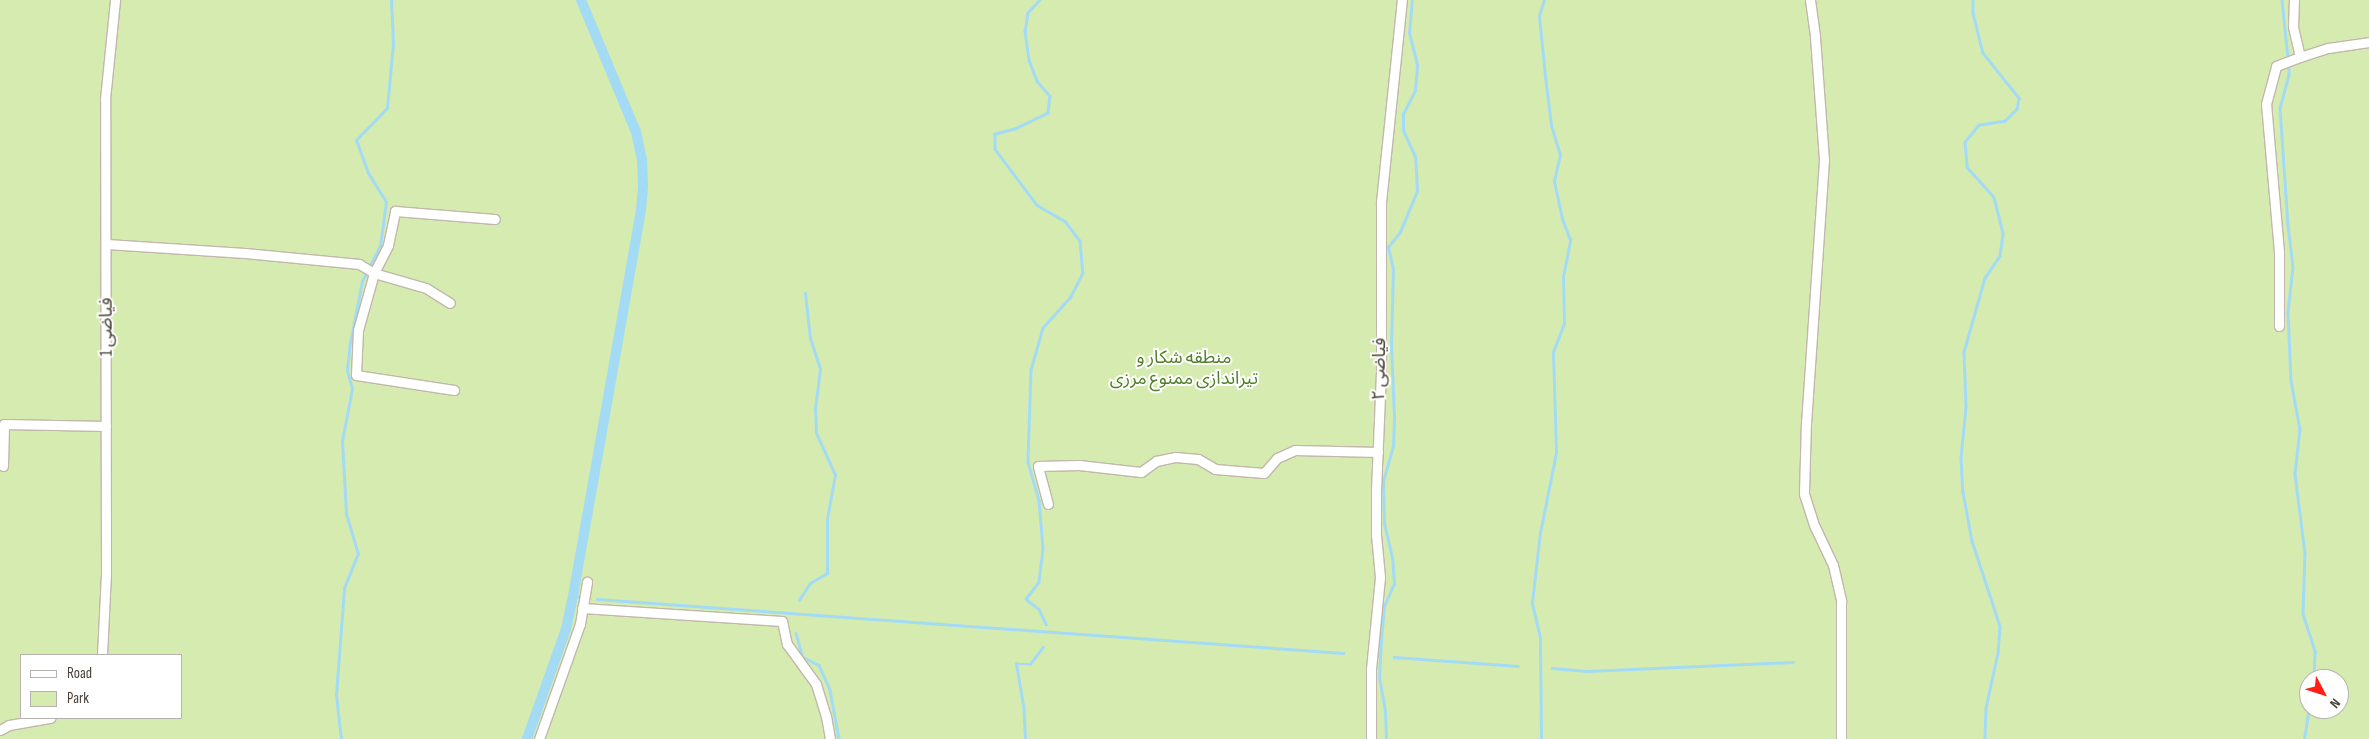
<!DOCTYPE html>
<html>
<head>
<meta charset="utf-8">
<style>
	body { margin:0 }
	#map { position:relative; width:2369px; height:739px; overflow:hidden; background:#f5f0e9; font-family:"Sofia Sans Condensed","Noto Sans Arabic",sans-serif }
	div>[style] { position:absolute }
	.green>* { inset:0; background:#d6ebb0 }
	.stream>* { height:2.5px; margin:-1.25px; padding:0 1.25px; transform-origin:1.25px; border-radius:1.25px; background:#a3dbf4 }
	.canal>* { height:10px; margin:-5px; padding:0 5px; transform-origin:5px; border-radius:5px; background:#a3dbf4 }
	.roads { filter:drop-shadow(1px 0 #c1b7ab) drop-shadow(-1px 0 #c1b7ab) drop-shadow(0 1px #c1b7ab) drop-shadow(0 -1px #c1b7ab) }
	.street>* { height:9px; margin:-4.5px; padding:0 4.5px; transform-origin:4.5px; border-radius:4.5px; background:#fff }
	span { translate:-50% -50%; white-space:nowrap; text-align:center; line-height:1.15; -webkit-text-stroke:4px #fff; paint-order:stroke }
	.street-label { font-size:18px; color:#494037 }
	.park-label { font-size:18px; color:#517e27 }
	.legend { position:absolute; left:20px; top:654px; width:162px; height:65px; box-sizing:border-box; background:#fff; border:1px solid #b6b3af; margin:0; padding:6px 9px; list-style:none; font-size:15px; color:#494037 }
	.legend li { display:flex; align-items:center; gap:10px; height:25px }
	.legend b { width:25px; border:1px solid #b6b3af }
	.north { position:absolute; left:2299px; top:669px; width:50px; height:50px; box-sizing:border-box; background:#fff; border:1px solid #b6b3af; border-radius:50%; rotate:130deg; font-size:14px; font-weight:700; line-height:20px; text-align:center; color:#494037 }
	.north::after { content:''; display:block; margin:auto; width:18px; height:22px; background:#ff2015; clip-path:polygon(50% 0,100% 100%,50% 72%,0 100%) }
</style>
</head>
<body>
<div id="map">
	<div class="green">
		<i style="clip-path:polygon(evenodd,0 0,2369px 0,2369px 739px,0 739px,0 0,21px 655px,181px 655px,181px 718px,21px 718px,21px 655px,0 0,2309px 679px,2339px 679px,2339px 709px,2309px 709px,2309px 679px)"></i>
	</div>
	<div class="stream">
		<i style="left:1040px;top:0;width:18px;rotate:133deg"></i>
		<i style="left:1028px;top:13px;width:18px;rotate:99deg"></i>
		<i style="left:1025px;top:31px;width:29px;rotate:82deg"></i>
		<i style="left:1029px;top:60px;width:22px;rotate:69deg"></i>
		<i style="left:1037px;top:81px;width:20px;rotate:49deg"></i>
		<i style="left:1050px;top:96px;width:17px;rotate:97deg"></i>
		<i style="left:1048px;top:113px;width:37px;rotate:154deg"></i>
		<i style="left:1015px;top:129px;width:21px;rotate:166deg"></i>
		<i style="left:995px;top:134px;width:15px;rotate:90deg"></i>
		<i style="left:995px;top:149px;width:70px;rotate:53.1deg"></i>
		<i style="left:1037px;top:205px;width:32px;rotate:30deg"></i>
		<i style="left:1065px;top:221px;width:25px;rotate:53deg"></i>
		<i style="left:1080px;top:241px;width:32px;rotate:85deg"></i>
		<i style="left:1083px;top:273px;width:28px;rotate:117deg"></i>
		<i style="left:1070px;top:298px;width:40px;rotate:132deg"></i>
		<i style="left:1043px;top:328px;width:44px;rotate:105.9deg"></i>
		<i style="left:1031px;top:370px;width:92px;rotate:91.9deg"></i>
		<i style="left:1028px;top:462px;width:40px;rotate:74deg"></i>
		<i style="left:1039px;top:500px;width:49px;rotate:85.3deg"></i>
		<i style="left:1043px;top:549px;width:33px;rotate:97deg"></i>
		<i style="left:1039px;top:582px;width:21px;rotate:127deg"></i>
		<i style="left:1026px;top:599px;width:16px;rotate:38deg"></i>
		<i style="left:1039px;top:609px;width:17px;rotate:65deg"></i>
		<i style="left:1973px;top:0;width:13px;rotate:90deg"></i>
		<i style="left:1973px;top:13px;width:41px;rotate:76deg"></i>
		<i style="left:1983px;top:53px;width:58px;rotate:51.3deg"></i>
		<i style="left:2019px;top:98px;width:11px;rotate:100deg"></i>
		<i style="left:2017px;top:109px;width:17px;rotate:135deg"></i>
		<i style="left:2005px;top:121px;width:26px;rotate:171deg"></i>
		<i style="left:1979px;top:125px;width:22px;rotate:129deg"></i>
		<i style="left:1965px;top:142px;width:25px;rotate:85deg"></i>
		<i style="left:1967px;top:167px;width:40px;rotate:48deg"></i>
		<i style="left:1994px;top:197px;width:38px;rotate:76deg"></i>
		<i style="left:2003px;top:234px;width:22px;rotate:98deg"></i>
		<i style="left:2000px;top:256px;width:27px;rotate:124deg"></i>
		<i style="left:1985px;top:278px;width:77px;rotate:105.8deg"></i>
		<i style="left:1964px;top:352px;width:55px;rotate:87.9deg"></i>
		<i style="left:1966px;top:407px;width:51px;rotate:95.6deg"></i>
		<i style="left:1961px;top:458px;width:34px;rotate:87deg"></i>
		<i style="left:1963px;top:492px;width:50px;rotate:79.6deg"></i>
		<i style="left:1972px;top:541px;width:89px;rotate:71.8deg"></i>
		<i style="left:2000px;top:626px;width:27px;rotate:94deg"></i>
		<i style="left:1998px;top:653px;width:56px;rotate:102.3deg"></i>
		<i style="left:1986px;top:708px;width:31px;rotate:92deg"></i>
		<i style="left:2282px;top:0;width:58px;rotate:84.1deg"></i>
		<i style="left:2289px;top:64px;width:11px;rotate:90deg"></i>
		<i style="left:2289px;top:75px;width:34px;rotate:105deg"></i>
		<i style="left:2280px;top:108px;width:117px;rotate:86.1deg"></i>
		<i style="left:2288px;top:225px;width:42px;rotate:83.2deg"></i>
		<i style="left:2293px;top:267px;width:45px;rotate:96.3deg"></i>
		<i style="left:2288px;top:312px;width:69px;rotate:87.5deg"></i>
		<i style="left:2291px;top:381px;width:49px;rotate:79.4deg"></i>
		<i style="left:2300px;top:429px;width:45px;rotate:96.3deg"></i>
		<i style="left:2295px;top:474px;width:80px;rotate:82.8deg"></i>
		<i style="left:2305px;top:553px;width:61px;rotate:91.9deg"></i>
		<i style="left:2303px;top:614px;width:40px;rotate:72deg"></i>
		<i style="left:2315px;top:652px;width:27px;rotate:92deg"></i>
		<i style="left:573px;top:596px;width:7px;rotate:8deg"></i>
		<i style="left:597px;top:599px;width:748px;rotate:4.14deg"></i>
		<i style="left:799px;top:600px;width:20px;rotate:-57deg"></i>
		<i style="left:810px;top:583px;width:20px;rotate:-30deg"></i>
		<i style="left:827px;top:573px;width:54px;rotate:-90deg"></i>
		<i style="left:827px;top:519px;width:45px;rotate:-79.7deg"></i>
		<i style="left:835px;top:475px;width:46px;rotate:-114.3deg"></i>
		<i style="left:816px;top:433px;width:24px;rotate:-92deg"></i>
		<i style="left:815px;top:409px;width:40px;rotate:-82.9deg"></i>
		<i style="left:820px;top:369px;width:32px;rotate:-108deg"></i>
		<i style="left:810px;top:339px;width:46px;rotate:-96.2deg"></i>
		<i style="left:796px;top:633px;width:25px;rotate:74deg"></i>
		<i style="left:803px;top:657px;width:18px;rotate:27deg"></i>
		<i style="left:819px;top:665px;width:27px;rotate:66deg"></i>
		<i style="left:830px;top:690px;width:50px;rotate:79.6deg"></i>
		<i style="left:1394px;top:657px;width:124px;rotate:4.2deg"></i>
		<i style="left:1552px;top:668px;width:35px;rotate:5deg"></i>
		<i style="left:1587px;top:671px;width:206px;rotate:-2.5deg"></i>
		<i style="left:341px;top:739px;width:44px;rotate:-96.5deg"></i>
		<i style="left:336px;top:695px;width:107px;rotate:-85.7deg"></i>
		<i style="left:344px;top:588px;width:37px;rotate:-68deg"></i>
		<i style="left:358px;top:554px;width:42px;rotate:-106.7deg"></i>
		<i style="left:346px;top:514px;width:73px;rotate:-93.1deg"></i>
		<i style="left:342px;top:441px;width:53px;rotate:-79.1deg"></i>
		<i style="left:352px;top:389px;width:20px;rotate:-105deg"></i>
		<i style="left:347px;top:370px;width:27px;rotate:-84deg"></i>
		<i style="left:350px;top:343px;width:63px;rotate:-79deg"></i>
		<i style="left:362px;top:281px;width:39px;rotate:-63deg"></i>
		<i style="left:380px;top:246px;width:44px;rotate:-82.2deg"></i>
		<i style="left:386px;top:202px;width:34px;rotate:-122deg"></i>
		<i style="left:368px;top:173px;width:35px;rotate:-110deg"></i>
		<i style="left:356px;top:140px;width:45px;rotate:-45.9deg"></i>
		<i style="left:387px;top:108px;width:65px;rotate:-84.7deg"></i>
		<i style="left:393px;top:43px;width:43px;rotate:-92.7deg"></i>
		<i style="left:1025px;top:739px;width:34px;rotate:-93deg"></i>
		<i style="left:1023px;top:705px;width:42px;rotate:-99.7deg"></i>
		<i style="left:1016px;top:664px;width:14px"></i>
		<i style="left:1030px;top:664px;width:21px;rotate:-53deg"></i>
		<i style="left:1386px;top:739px;width:28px;rotate:-92deg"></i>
		<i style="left:1385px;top:711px;width:34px;rotate:-100deg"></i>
		<i style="left:1379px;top:678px;width:38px;rotate:-87deg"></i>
		<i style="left:1381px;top:640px;width:34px;rotate:-85deg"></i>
		<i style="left:1384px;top:606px;width:24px;rotate:-66deg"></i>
		<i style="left:1394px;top:584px;width:26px;rotate:-94deg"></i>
		<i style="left:1392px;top:558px;width:35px;rotate:-103deg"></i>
		<i style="left:1384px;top:524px;width:43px;rotate:-91.3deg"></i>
		<i style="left:1383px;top:481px;width:35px;rotate:-74deg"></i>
		<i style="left:1393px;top:447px;width:30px;rotate:-88deg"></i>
		<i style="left:1394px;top:417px;width:73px;rotate:-92.4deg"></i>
		<i style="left:1391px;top:344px;width:75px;rotate:-88.5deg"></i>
		<i style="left:1393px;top:269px;width:23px;rotate:-103deg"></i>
		<i style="left:1388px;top:247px;width:19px;rotate:-51deg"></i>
		<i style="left:1400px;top:232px;width:44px;rotate:-67.5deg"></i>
		<i style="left:1417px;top:191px;width:34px;rotate:-93deg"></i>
		<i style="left:1415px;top:157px;width:30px;rotate:-114deg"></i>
		<i style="left:1403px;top:130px;width:16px;rotate:-90deg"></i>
		<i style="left:1403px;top:114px;width:27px;rotate:-63deg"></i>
		<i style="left:1415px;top:90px;width:25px;rotate:-85deg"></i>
		<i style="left:1417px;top:65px;width:33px;rotate:-104deg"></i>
		<i style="left:1409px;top:33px;width:33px;rotate:-85deg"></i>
		<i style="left:1541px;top:739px;width:101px;rotate:-90.6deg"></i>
		<i style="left:1540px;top:638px;width:37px;rotate:-103deg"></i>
		<i style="left:1532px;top:602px;width:69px;rotate:-83.4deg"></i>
		<i style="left:1540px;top:533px;width:82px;rotate:-78.7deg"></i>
		<i style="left:1556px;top:453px;width:101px;rotate:-91.7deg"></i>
		<i style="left:1553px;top:352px;width:30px;rotate:-69deg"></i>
		<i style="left:1564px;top:324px;width:47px;rotate:-91.2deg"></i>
		<i style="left:1563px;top:277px;width:38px;rotate:-79deg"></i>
		<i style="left:1570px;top:240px;width:22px;rotate:-111deg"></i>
		<i style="left:1562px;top:219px;width:39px;rotate:-102deg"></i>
		<i style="left:1554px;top:181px;width:27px;rotate:-77deg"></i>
		<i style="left:1560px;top:155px;width:31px;rotate:-107deg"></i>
		<i style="left:1551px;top:125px;width:49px;rotate:-97deg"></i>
		<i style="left:1545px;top:76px;width:60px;rotate:-95.7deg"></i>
		<i style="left:1539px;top:16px;width:17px;rotate:-73deg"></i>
		<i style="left:2304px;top:739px;width:31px;rotate:-81deg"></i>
	</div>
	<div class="canal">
		<i style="left:527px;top:739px;width:117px;rotate:-70.5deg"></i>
		<i style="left:566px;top:629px;width:34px;rotate:-78deg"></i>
		<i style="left:573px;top:596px;width:392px;rotate:-80deg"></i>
		<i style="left:641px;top:210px;width:24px;rotate:-85deg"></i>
		<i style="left:643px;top:186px;width:26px;rotate:-92deg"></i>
		<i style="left:642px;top:160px;width:29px;rotate:-102deg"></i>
		<i style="left:636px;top:132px;width:143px;rotate:-112.6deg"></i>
	</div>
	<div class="roads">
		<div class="street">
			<i style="left:1810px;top:0;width:37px;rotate:82deg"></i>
			<i style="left:1815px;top:37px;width:123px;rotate:85.8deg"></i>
			<i style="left:1824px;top:160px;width:262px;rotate:93.9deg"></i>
			<i style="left:1806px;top:421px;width:73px;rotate:91.6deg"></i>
			<i style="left:1804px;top:494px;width:35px;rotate:72deg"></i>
			<i style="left:1815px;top:527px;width:42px;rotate:64.7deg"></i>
			<i style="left:1833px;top:565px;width:37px;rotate:77deg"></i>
			<i style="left:1841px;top:601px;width:138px;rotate:90deg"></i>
			<i style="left:2300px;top:57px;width:29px;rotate:-18deg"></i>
			<i style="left:2328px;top:48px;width:41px;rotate:-8.3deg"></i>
			<i style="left:107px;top:244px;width:138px;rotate:3.7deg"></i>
			<i style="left:245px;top:253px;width:115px;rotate:5.5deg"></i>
			<i style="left:359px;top:264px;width:17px;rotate:31deg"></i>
			<i style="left:374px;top:273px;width:54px;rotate:16.1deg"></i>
			<i style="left:426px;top:288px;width:28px;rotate:32deg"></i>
			<i style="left:2279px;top:326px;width:74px;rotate:-90deg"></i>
			<i style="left:2279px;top:252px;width:149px;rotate:-95deg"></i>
			<i style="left:2266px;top:104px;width:39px;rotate:-75deg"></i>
			<i style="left:2276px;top:66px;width:26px;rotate:-21deg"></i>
			<i style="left:2300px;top:57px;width:31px;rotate:-103deg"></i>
			<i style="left:2293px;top:27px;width:27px;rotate:-88deg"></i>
			<i style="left:454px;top:390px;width:99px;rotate:-171.3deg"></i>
			<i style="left:356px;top:375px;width:45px;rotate:-87.5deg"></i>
			<i style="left:358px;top:330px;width:59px;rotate:-74.3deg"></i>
			<i style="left:374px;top:273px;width:31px;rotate:-63deg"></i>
			<i style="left:388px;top:245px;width:35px;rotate:-78deg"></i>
			<i style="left:395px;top:211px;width:100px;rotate:4.6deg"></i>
			<i style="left:3px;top:466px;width:42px;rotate:-88.6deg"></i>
			<i style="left:4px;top:424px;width:102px;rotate:1.1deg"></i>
			<i style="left:1048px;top:504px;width:39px;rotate:-105deg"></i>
			<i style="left:1038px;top:466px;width:41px;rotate:-1.4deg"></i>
			<i style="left:1079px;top:465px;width:62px;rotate:6.4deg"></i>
			<i style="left:1141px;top:472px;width:19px;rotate:-36deg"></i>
			<i style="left:1156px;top:461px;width:19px;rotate:-12deg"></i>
			<i style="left:1175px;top:457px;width:23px;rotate:5deg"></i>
			<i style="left:1198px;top:459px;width:20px;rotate:30deg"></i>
			<i style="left:1215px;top:469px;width:49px;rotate:4.7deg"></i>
			<i style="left:1264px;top:473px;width:20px;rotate:-49deg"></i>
			<i style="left:1277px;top:458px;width:20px;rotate:-24deg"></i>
			<i style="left:1295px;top:450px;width:83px;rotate:1.4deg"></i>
			<i style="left:582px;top:608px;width:200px;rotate:3.7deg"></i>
			<i style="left:782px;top:621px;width:24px;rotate:78deg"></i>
			<i style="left:787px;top:644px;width:49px;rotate:54.1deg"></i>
			<i style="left:816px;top:684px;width:34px;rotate:73deg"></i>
			<i style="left:826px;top:716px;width:23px;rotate:80deg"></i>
			<i style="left:102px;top:655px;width:83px;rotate:-87.2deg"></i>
			<i style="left:106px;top:572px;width:473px;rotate:-90.1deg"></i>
			<i style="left:105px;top:99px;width:100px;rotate:-84.2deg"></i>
			<i style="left:0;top:730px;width:10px;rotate:-29deg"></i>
			<i style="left:9px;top:725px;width:42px;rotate:-9.7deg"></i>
			<i style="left:539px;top:739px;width:122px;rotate:-70.4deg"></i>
			<i style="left:580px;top:624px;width:43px;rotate:-80.5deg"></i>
			<i style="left:1371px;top:739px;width:70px;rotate:-90deg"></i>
			<i style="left:1371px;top:669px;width:92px;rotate:-84.4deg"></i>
			<i style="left:1380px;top:577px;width:42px;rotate:-95.4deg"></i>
			<i style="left:1376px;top:535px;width:44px;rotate:-90deg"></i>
			<i style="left:1376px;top:491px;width:119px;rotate:-87.6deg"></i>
			<i style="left:1381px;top:372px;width:170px;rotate:-90deg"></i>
			<i style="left:1381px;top:202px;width:203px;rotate:-84.1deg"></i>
		</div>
	</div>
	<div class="street-label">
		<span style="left:107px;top:327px;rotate:-90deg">فیاضی 1</span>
		<span style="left:1380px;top:369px;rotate:-89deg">فیاضی ۲</span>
	</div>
	<div class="park-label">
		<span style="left:1184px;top:369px">منطقه شکار و<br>تیراندازی ممنوع مرزی</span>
	</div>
	<ul class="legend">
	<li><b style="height:6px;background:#fff"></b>Road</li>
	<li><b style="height:14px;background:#d6ebb0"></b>Park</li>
	</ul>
	<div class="north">N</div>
</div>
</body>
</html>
